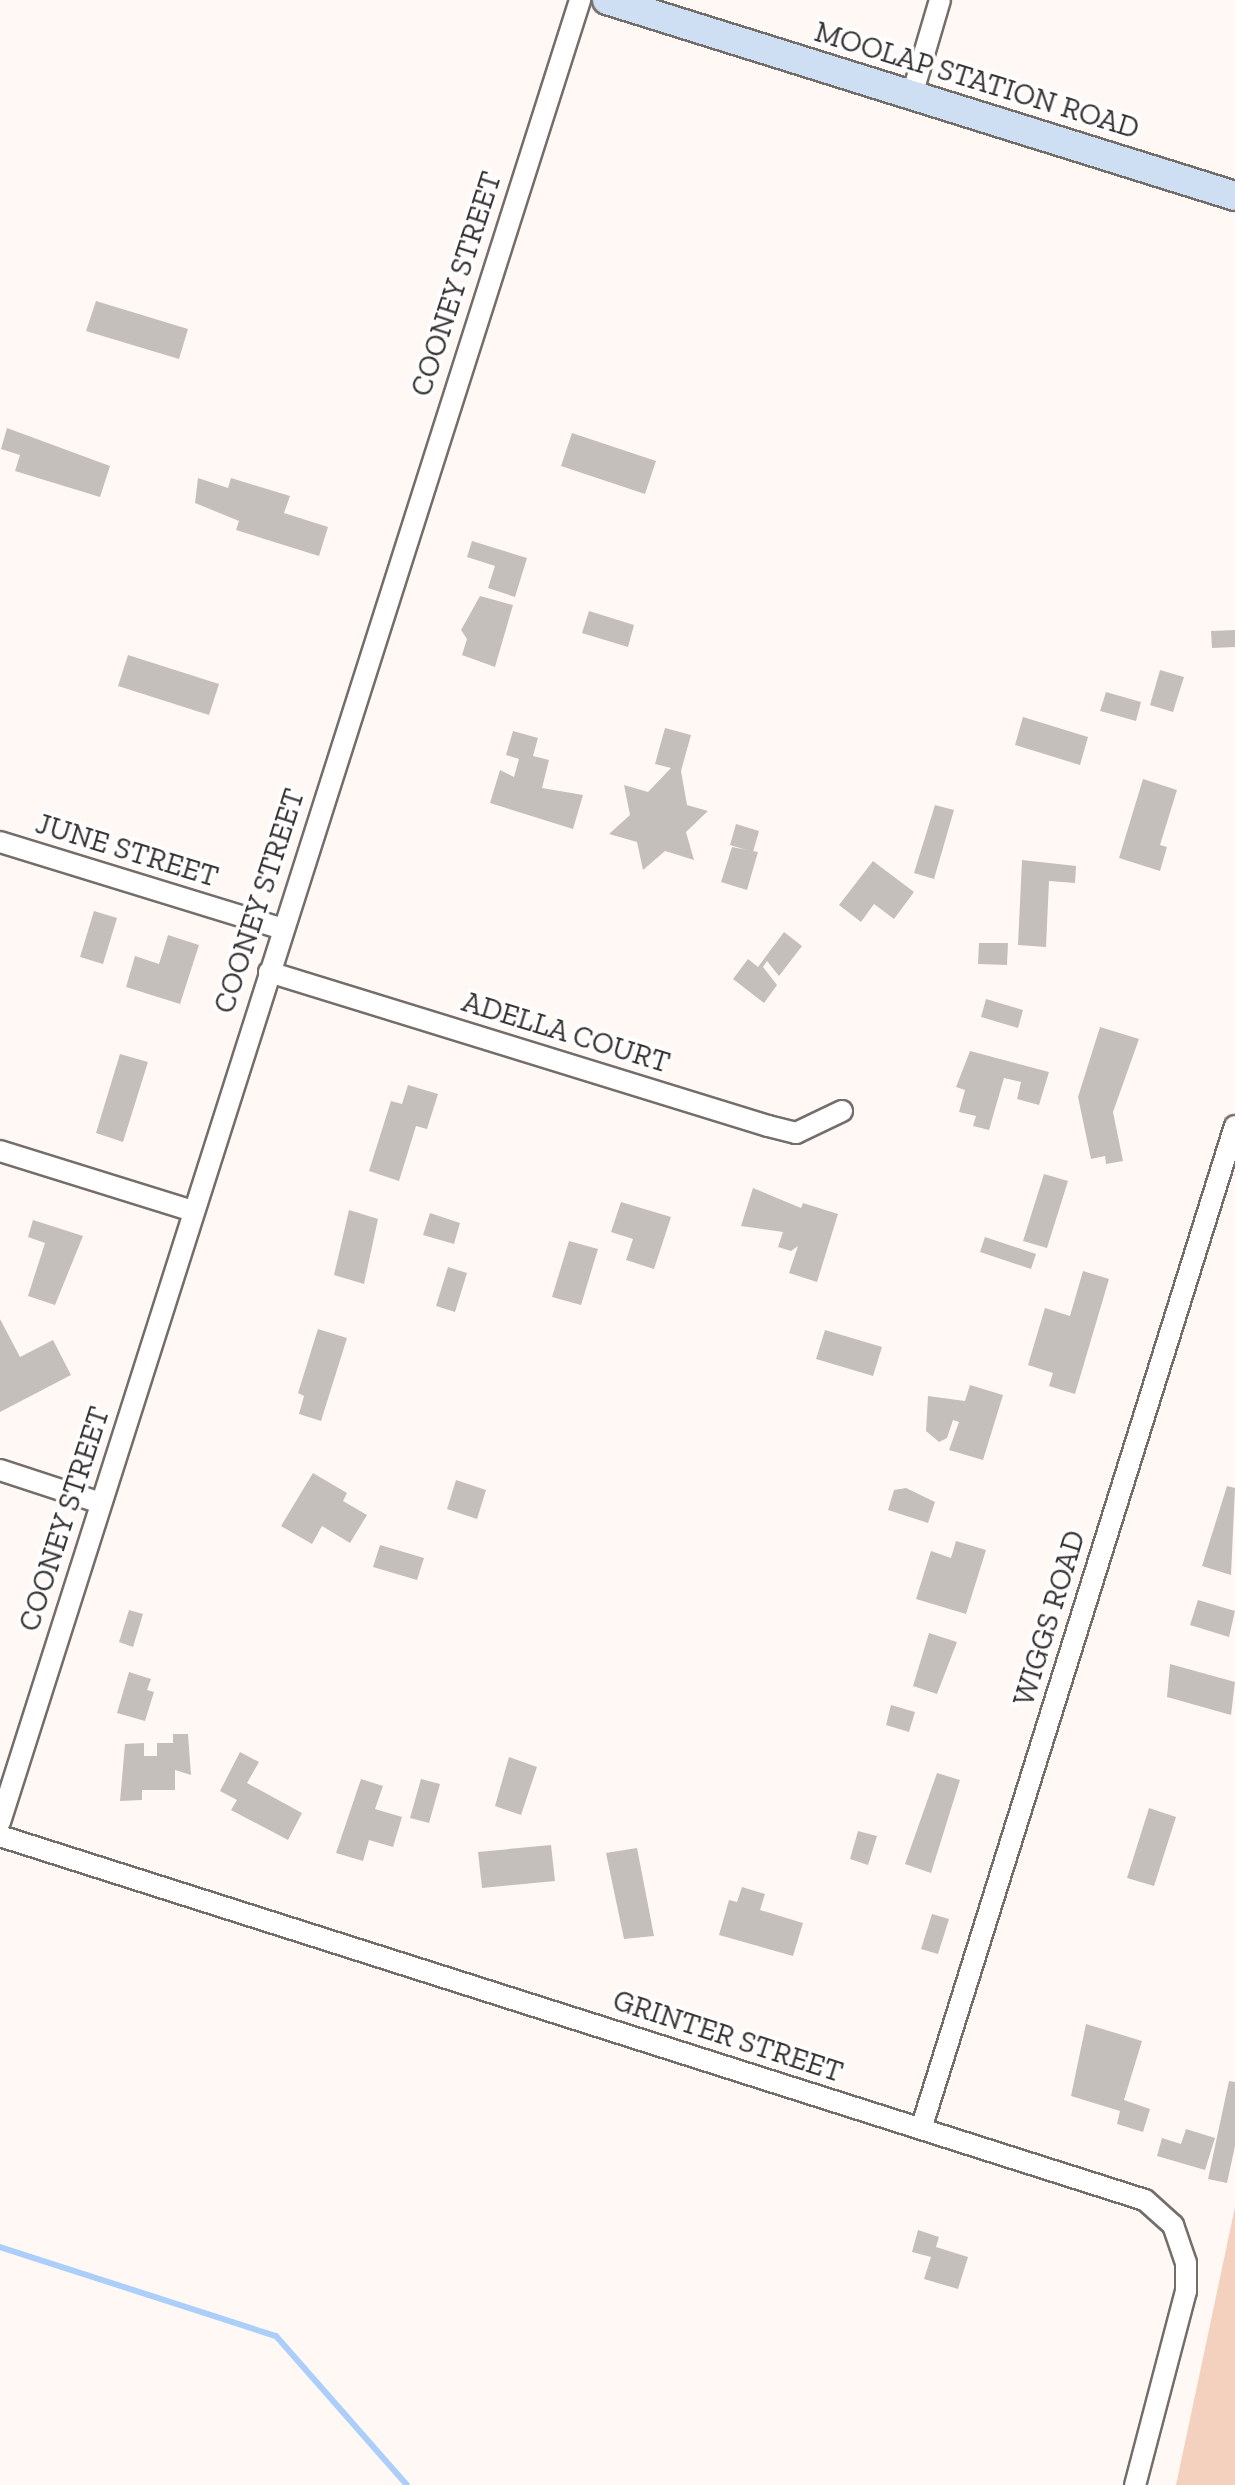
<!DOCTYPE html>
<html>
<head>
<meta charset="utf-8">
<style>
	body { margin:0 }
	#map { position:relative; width:1235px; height:2485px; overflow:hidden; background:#fff8f5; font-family:"Zilla Slab",serif }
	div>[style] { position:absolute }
	.green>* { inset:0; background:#f4d1bf }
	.stream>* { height:6px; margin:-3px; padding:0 3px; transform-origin:3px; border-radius:3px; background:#abcffa }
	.building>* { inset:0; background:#c5bfbb }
	.roads { filter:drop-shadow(2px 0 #746e6b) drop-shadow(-2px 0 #746e6b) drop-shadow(0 2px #746e6b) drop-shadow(0 -2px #746e6b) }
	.street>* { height:20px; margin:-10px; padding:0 10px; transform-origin:10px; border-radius:10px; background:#fff }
	.secondary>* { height:28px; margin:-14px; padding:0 14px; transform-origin:14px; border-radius:14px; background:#cedff4 }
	span { translate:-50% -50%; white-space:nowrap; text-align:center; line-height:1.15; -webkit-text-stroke:7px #fff; paint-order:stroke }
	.street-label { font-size:30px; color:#373433 }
</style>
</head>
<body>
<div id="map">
	<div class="green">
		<i style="clip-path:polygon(1235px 2207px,1235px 2485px,1176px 2485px)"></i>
	</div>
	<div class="stream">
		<i style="left:0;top:2247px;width:290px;rotate:17.9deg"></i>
		<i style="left:276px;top:2336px;width:198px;rotate:48.7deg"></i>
	</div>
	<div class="building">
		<i style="clip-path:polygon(96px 301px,188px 329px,179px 359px,86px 331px)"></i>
		<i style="clip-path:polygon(7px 428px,110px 466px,100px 497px,15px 471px,20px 455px,1px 449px)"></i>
		<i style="clip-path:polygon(572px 433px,656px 461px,645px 494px,561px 466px)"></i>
		<i style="clip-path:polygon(198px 478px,228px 488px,231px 478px,290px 496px,284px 513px,328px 527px,319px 556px,236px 530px,239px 521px,195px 503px)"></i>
		<i style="clip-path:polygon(472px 541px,527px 558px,515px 597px,488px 588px,495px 566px,467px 557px)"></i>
		<i style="clip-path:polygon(480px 596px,513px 605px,495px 667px,462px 655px,467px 639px,461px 630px)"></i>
		<i style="clip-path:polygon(589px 611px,634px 625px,628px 647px,582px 633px)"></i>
		<i style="clip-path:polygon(1235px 630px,1235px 647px,1212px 648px,1211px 631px)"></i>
		<i style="clip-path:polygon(128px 655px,219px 684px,209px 715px,118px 686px)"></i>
		<i style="clip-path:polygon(1160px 670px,1184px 677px,1173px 712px,1150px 705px)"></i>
		<i style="clip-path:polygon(1106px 692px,1141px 702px,1136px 721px,1100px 711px)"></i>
		<i style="clip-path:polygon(1023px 717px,1088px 737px,1080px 765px,1015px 745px)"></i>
		<i style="clip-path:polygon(665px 728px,691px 735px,681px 771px,687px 805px,708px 811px,686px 832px,694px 860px,665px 851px,643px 870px,637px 842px,609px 834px,630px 815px,624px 785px,648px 792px,671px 768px,655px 764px)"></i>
		<i style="clip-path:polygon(513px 731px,538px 738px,533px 756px,549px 760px,542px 788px,583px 795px,573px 829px,490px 803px,500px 770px,514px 777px,519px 759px,506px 755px)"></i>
		<i style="clip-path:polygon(1143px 779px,1177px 790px,1160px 845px,1167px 847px,1160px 871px,1119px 858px)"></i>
		<i style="clip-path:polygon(935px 805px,954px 810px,934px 879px,914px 873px)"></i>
		<i style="clip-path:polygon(736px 824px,759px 831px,753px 852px,730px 845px)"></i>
		<i style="clip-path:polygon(732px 847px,758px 852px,747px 890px,721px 882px)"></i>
		<i style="clip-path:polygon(1022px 860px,1076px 866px,1075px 883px,1049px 881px,1046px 947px,1018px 945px)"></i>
		<i style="clip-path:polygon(873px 861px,914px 892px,894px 919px,874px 904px,861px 922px,839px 905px)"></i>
		<i style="clip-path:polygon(94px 911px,117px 918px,103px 964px,80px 957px)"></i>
		<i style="clip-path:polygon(784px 932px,802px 946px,779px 976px,767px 961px,763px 967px,777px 985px,764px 1003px,733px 979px,748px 959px,758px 967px)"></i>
		<i style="clip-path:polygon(168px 935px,199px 945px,180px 1004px,126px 987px,135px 956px,159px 964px)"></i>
		<i style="clip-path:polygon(979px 943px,1008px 943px,1007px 965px,978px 964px)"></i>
		<i style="clip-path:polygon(986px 999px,1023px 1010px,1018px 1028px,981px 1017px)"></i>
		<i style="clip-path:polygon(1100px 1027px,1139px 1039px,1113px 1112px,1123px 1161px,1106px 1164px,1105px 1156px,1091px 1159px,1078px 1097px)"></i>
		<i style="clip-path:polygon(970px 1051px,1049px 1072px,1039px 1105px,1017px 1099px,1021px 1082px,1004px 1078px,989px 1130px,973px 1126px,976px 1116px,959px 1112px,965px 1090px,956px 1087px)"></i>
		<i style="clip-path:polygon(120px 1054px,148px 1062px,123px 1142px,96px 1133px)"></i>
		<i style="clip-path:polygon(408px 1085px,438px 1094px,427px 1129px,416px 1126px,399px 1181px,369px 1171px,391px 1101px,402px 1104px)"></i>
		<i style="clip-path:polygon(1044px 1174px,1068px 1181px,1047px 1248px,1023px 1241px)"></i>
		<i style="clip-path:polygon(753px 1188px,801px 1208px,803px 1203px,838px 1214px,817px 1282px,789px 1273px,798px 1246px,791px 1251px,778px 1247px,783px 1232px,741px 1226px)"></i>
		<i style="clip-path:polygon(621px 1202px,671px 1217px,654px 1269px,626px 1260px,633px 1239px,611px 1232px)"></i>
		<i style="clip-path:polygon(349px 1210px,378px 1219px,364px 1284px,334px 1275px)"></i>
		<i style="clip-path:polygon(430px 1213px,460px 1223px,454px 1244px,423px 1235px)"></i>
		<i style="clip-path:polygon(33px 1220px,83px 1236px,55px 1305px,28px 1296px,45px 1243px,28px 1237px)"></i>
		<i style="clip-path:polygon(985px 1237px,1036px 1254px,1031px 1269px,980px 1252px)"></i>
		<i style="clip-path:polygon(569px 1241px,598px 1249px,581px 1305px,552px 1297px)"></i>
		<i style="clip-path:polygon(448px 1267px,467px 1273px,455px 1312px,436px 1306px)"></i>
		<i style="clip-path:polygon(1083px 1271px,1109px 1279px,1075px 1394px,1049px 1386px,1053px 1373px,1028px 1365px,1045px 1308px,1070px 1316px)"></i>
		<i style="clip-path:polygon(0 1319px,20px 1357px,53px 1340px,71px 1375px,0 1412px)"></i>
		<i style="clip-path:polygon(318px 1329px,347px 1338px,321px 1421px,299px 1414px,304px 1396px,298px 1393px)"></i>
		<i style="clip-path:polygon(825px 1330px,882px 1347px,873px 1376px,816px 1359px)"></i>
		<i style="clip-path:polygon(970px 1385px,1003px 1395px,983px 1460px,949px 1450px,959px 1422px,953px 1420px,947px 1438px,939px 1442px,926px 1431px,928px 1396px,965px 1401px)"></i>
		<i style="clip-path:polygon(313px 1473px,347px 1493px,343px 1501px,367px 1515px,350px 1543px,322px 1526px,312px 1544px,281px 1526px)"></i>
		<i style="clip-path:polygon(456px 1480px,486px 1490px,477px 1519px,447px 1509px)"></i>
		<i style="clip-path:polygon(1227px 1486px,1235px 1488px,1231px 1575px,1202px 1566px)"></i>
		<i style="clip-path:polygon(906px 1488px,935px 1502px,928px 1523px,888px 1510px,894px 1490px)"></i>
		<i style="clip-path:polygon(956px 1541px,986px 1550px,966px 1614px,916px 1599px,931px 1551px,951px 1558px)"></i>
		<i style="clip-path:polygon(380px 1545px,424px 1558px,417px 1580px,373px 1567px)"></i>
		<i style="clip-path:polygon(1198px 1600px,1235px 1611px,1229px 1637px,1190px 1625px)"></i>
		<i style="clip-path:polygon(129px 1610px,143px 1614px,133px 1647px,119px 1642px)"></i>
		<i style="clip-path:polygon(929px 1633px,957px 1642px,937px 1694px,913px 1686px)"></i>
		<i style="clip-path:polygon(1170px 1664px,1235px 1682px,1231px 1715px,1167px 1697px)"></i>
		<i style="clip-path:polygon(129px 1672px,151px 1679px,147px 1690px,154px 1692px,145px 1721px,117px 1713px)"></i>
		<i style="clip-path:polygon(891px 1705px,915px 1712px,909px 1732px,886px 1725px)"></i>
		<i style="clip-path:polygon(173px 1734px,188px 1734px,191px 1775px,175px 1770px,175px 1790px,142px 1790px,142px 1800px,120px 1801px,125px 1744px,144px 1743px,144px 1756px,157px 1756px,157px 1743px,173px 1743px)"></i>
		<i style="clip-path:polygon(240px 1752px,259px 1762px,247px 1783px,302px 1813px,288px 1840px,231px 1810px,237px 1800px,220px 1791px)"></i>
		<i style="clip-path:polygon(509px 1757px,537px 1767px,521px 1815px,495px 1806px)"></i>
		<i style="clip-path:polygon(937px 1773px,960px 1780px,931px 1873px,905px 1864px)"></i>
		<i style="clip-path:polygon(361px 1779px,383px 1786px,375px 1809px,402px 1817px,393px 1847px,369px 1840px,363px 1861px,336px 1853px)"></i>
		<i style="clip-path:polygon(421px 1779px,440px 1784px,429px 1823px,410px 1818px)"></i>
		<i style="clip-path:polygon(1149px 1808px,1176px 1817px,1154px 1886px,1127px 1878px)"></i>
		<i style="clip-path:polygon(858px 1831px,877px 1836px,868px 1865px,850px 1859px)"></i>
		<i style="clip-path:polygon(551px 1845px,555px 1881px,482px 1888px,478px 1852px)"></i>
		<i style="clip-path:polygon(637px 1848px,654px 1936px,624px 1939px,606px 1853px)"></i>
		<i style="clip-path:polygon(742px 1887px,765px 1894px,760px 1910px,803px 1923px,793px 1956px,719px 1935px,729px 1900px,737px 1902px)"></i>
		<i style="clip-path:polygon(932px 1914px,949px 1919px,938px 1954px,921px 1949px)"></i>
		<i style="clip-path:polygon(1086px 2024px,1142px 2041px,1124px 2100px,1150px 2109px,1143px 2132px,1117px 2124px,1120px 2111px,1071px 2096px)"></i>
		<i style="clip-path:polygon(1229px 2081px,1235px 2082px,1235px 2146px,1227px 2183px,1208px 2179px)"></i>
		<i style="clip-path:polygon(1186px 2129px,1215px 2138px,1205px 2170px,1157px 2156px,1162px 2138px,1181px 2144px)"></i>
		<i style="clip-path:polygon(918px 2230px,939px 2237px,936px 2247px,968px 2257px,958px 2289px,924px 2279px,931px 2257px,912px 2252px)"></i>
	</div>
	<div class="roads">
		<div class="street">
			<i style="left:912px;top:95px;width:99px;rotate:-73.6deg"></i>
			<i style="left:0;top:842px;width:295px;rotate:17.1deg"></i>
			<i style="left:269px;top:972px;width:522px;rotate:17.15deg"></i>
			<i style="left:768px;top:1126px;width:29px;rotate:14deg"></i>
			<i style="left:796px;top:1133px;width:51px;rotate:-25.6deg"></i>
			<i style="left:0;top:1151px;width:202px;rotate:17.3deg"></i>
			<i style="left:0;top:1470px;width:106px;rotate:18.1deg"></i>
			<i style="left:0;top:1822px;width:1912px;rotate:-72.34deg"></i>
			<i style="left:0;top:1836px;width:1201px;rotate:17.64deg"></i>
			<i style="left:1145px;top:2200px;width:38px;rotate:42deg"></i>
			<i style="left:1173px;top:2225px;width:40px;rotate:71.1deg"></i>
			<i style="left:1186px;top:2263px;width:28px;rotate:90deg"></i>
			<i style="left:1186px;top:2291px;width:201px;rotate:104.7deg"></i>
			<i style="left:921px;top:2129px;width:1051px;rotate:-72.62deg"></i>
		</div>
		<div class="secondary">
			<i style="left:607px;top:0;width:658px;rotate:17.33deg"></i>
		</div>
	</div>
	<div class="street-label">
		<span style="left:977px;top:80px;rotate:17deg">MOOLAP STATION ROAD</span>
		<span style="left:456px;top:284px;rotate:-72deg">COONEY STREET</span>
		<span style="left:127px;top:850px;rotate:17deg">JUNE STREET</span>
		<span style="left:259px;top:901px;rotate:-72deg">COONEY STREET</span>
		<span style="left:566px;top:1032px;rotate:17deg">ADELLA COURT</span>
		<span style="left:64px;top:1519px;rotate:-72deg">COONEY STREET</span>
		<span style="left:1049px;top:1618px;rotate:-73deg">WIGGS ROAD</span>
		<span style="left:728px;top:2036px;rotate:18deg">GRINTER STREET</span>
	</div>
</div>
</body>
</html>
